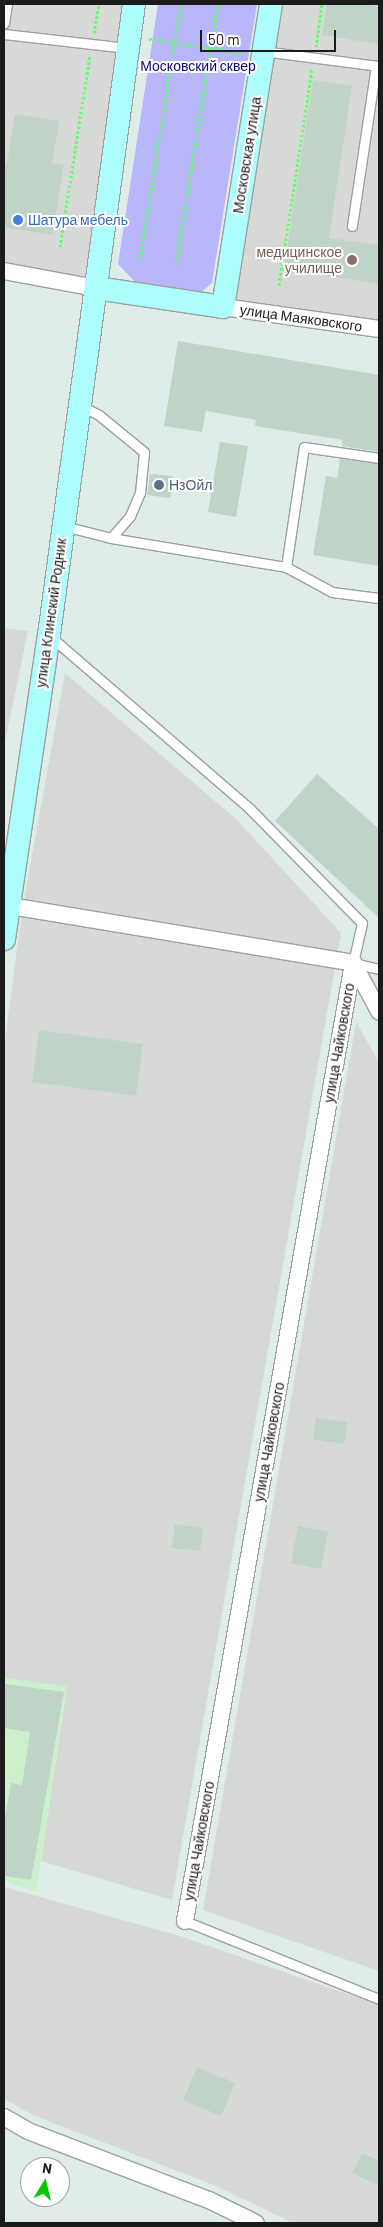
<!DOCTYPE html>
<html>
<head>
<meta charset="utf-8">
<style>
	body { margin:0 }
	#map { position:relative; width:383px; height:2227px; overflow:hidden; background:#dfede8; font-family:Barlow,sans-serif }
	div>[style] { position:absolute }
	.residential>* { inset:0; background:#d7d9d7 }
	.commercial>* { inset:0; background:#cdf0cc }
	.park>* { inset:0; background:#b9b7fc }
	.building>* { inset:0; background:#bfd4c7 }
	.path>* { height:3px; margin-top:-1.5px; transform-origin:0; background:repeating-linear-gradient(90deg,#5eff66 0 2.5px,transparent 0 5px) }
	.roads { filter:drop-shadow(1px 0 #9f9f9f) drop-shadow(-1px 0 #9f9f9f) drop-shadow(0 1px #9f9f9f) drop-shadow(0 -1px #9f9f9f) }
	.service>* { height:9px; margin:-4.5px; padding:0 4.5px; transform-origin:4.5px; border-radius:4.5px; background:#fff }
	.minor>* { height:16px; margin:-8px; padding:0 8px; transform-origin:8px; border-radius:8px; background:#fff }
	.secondary>* { height:22px; margin:-11px; padding:0 11px; transform-origin:11px; border-radius:11px; background:#adfdfd }
	.dots>* { width:14px; height:14px; translate:-50% -50%; box-sizing:border-box; border:2px solid #fff; border-radius:50% }
	span { translate:-50% -50%; white-space:nowrap; text-align:center; line-height:1.15; -webkit-text-stroke:4px #fff; paint-order:stroke }
	.park-label { font-size:14px; color:#08057c }
	.street-label { font-size:14px; color:#1b1b1b }
	.shop-label { font-size:14px; color:#366cbe }
	.left { translate:0 -50%; text-align:left }
	.education-label { font-size:14px; color:#785e54 }
	.right { translate:-100% -50%; text-align:right }
	.service-label { font-size:14px; color:#4e5e75 }
	.frame { position:absolute; inset:0; border:5px solid #1b1b1b; pointer-events:none }
	.north { position:absolute; left:20px; top:2157px; width:50px; height:50px; box-sizing:border-box; background:#fff; border:1px solid #a4a4a4; border-radius:50%; rotate:9deg; font-size:14px; font-weight:700; line-height:20px; text-align:center; color:#1b1b1b }
	.north::after { content:''; display:block; margin:auto; width:18px; height:22px; background:#0bc500; clip-path:polygon(50% 0,100% 100%,50% 72%,0 100%) }
	.scale { position:absolute; left:200px; top:30px; width:136px; height:22px; box-sizing:border-box; border:2px solid #1b1b1b; border-top:0; padding-left:6px; font-size:15px; line-height:18px; white-space:nowrap; color:#1b1b1b; -webkit-text-stroke:4px #fff; paint-order:stroke }
</style>
</head>
<body>
<div id="map">
	<div class="residential">
		<i style="clip-path:polygon(4px 4px,137px 4px,96px 288px,4px 271px)"></i>
		<i style="clip-path:polygon(271px 4px,379px 4px,379px 330px,223px 307px)"></i>
		<i style="clip-path:polygon(4px 628px,28px 631px,4px 747px)"></i>
		<i style="clip-path:polygon(65px 673px,237px 820px,341px 933px,172px 1900px,41px 1861px,67px 1687px,4px 1678px,4px 1048px,22px 911px)"></i>
		<i style="clip-path:polygon(356px 1022px,379px 1062px,379px 1971px,203px 1910px)"></i>
		<i style="clip-path:polygon(4px 1887px,180px 1936px,379px 2005px,379px 2223px,293px 2223px,216px 2186px,35px 2116px,4px 2099px)"></i>
	</div>
	<div class="commercial">
		<i style="clip-path:polygon(4px 1678px,67px 1687px,36px 1892px,4px 1881px)"></i>
	</div>
	<div class="park">
		<i style="clip-path:polygon(158px 4px,257px 4px,212px 283px,200px 293px,136px 283px,118px 264px)"></i>
	</div>
	<div class="building">
		<i style="clip-path:polygon(327px 4px,370px 4px,379px 8px,378px 44px,322px 35px)"></i>
		<i style="clip-path:polygon(313px 80px,352px 86px,329px 238px,379px 245px,379px 284px,284px 269px)"></i>
		<i style="clip-path:polygon(15px 114px,59px 121px,52px 163px,64px 165px,52px 235px,4px 227px,4px 163px,7px 164px)"></i>
		<i style="clip-path:polygon(178px 341px,379px 375px,379px 452px,342px 446px,343px 440px,255px 426px,256px 420px,206px 411px,202px 432px,164px 426px)"></i>
		<i style="clip-path:polygon(220px 442px,248px 446px,236px 517px,208px 512px)"></i>
		<i style="clip-path:polygon(340px 459px,379px 464px,379px 566px,313px 555px,326px 476px,337px 478px)"></i>
		<i style="clip-path:polygon(150px 474px,173px 476px,170px 498px,147px 495px)"></i>
		<i style="clip-path:polygon(317px 774px,379px 829px,379px 918px,275px 821px)"></i>
		<i style="clip-path:polygon(39px 1030px,143px 1044px,136px 1096px,32px 1082px)"></i>
		<i style="clip-path:polygon(316px 1417px,347px 1422px,344px 1444px,313px 1439px)"></i>
		<i style="clip-path:polygon(175px 1524px,203px 1528px,200px 1551px,172px 1548px)"></i>
		<i style="clip-path:polygon(298px 1526px,328px 1531px,321px 1569px,291px 1563px)"></i>
		<i style="clip-path:polygon(4px 1684px,64px 1692px,31px 1880px,4px 1876px,4px 1824px,11px 1783px,22px 1785px,30px 1732px,4px 1728px)"></i>
		<i style="clip-path:polygon(197px 2067px,235px 2083px,221px 2116px,183px 2100px)"></i>
		<i style="clip-path:polygon(362px 2153px,379px 2161px,379px 2186px,352px 2173px)"></i>
	</div>
	<div class="path">
		<i style="left:94px;top:33px;width:29px;rotate:-80deg"></i>
		<i style="left:149px;top:39px;width:96px;rotate:8.4deg"></i>
		<i style="left:316px;top:47px;width:43px;rotate:-82.1deg"></i>
		<i style="left:60px;top:247px;width:193px;rotate:-81.1deg"></i>
		<i style="left:140px;top:259px;width:258px;rotate:-80.9deg"></i>
		<i style="left:176px;top:264px;width:263px;rotate:-80.8deg"></i>
		<i style="left:279px;top:285px;width:218px;rotate:-81.3deg"></i>
	</div>
	<div class="roads">
		<div class="service">
			<i style="left:4px;top:23px;width:19px;rotate:-81deg"></i>
			<i style="left:4px;top:34px;width:124px;rotate:6.5deg"></i>
			<i style="left:263px;top:51px;width:117px;rotate:7.4deg"></i>
			<i style="left:352px;top:226px;width:162px;rotate:-81.5deg"></i>
			<i style="left:64px;top:526px;width:49px;rotate:14.3deg"></i>
			<i style="left:111px;top:538px;width:29px;rotate:-49deg"></i>
			<i style="left:130px;top:516px;width:25px;rotate:-67deg"></i>
			<i style="left:140px;top:493px;width:41px;rotate:-84.4deg"></i>
			<i style="left:144px;top:452px;width:58px;rotate:-140.6deg"></i>
			<i style="left:99px;top:415px;width:20px;rotate:-153deg"></i>
			<i style="left:111px;top:538px;width:177px;rotate:9.4deg"></i>
			<i style="left:286px;top:567px;width:121px;rotate:-81.5deg"></i>
			<i style="left:304px;top:447px;width:76px;rotate:8.3deg"></i>
			<i style="left:286px;top:567px;width:52px;rotate:28.5deg"></i>
			<i style="left:332px;top:592px;width:47px;rotate:7.3deg"></i>
			<i style="left:51px;top:637px;width:262px;rotate:40.8deg"></i>
			<i style="left:249px;top:808px;width:161px;rotate:45.5deg"></i>
			<i style="left:362px;top:923px;width:41px;rotate:102.7deg"></i>
			<i style="left:353px;top:963px;width:27px;rotate:13deg"></i>
			<i style="left:185px;top:1921px;width:209px;rotate:21.9deg"></i>
		</div>
		<div class="minor">
			<i style="left:4px;top:271px;width:94px;rotate:10.5deg"></i>
			<i style="left:223px;top:307px;width:158px;rotate:8deg"></i>
			<i style="left:4px;top:905px;width:354px;rotate:9.4deg"></i>
			<i style="left:353px;top:963px;width:55px;rotate:61.6deg"></i>
			<i style="left:185px;top:1921px;width:973px;rotate:-80.05deg"></i>
			<i style="left:4px;top:2117px;width:28px;rotate:30deg"></i>
			<i style="left:28px;top:2131px;width:194px;rotate:20.9deg"></i>
			<i style="left:209px;top:2200px;width:52px;rotate:26.1deg"></i>
		</div>
		<div class="secondary">
			<i style="left:96px;top:288px;width:128px;rotate:8.5deg"></i>
			<i style="left:223px;top:307px;width:307px;rotate:-81deg"></i>
			<i style="left:4px;top:939px;width:307px;rotate:-81.6deg"></i>
			<i style="left:49px;top:635px;width:637px;rotate:-82.33deg"></i>
		</div>
	</div>
	<div class="dots">
		<i style="left:18px;top:220px;background:#3f7fe0"></i>
		<i style="left:352px;top:260px;background:#8d6e63"></i>
		<i style="left:159px;top:485px;background:#5c6f8a"></i>
	</div>
	<div class="park-label">
		<span style="left:198px;top:66px">Московский сквер</span>
	</div>
	<div class="street-label">
		<span style="left:247px;top:155px;rotate:-81deg">Московская улица</span>
		<span style="left:301px;top:318px;rotate:8deg">улица Маяковского</span>
		<span style="left:51px;top:613px;rotate:-82deg">улица Клинский Родник</span>
		<span style="left:339px;top:1043px;rotate:-80deg">улица Чайковского</span>
		<span style="left:269px;top:1442px;rotate:-80deg">улица Чайковского</span>
		<span style="left:199px;top:1841px;rotate:-80deg">улица Чайковского</span>
	</div>
	<div class="shop-label">
		<span class="left" style="left:28px;top:220px">Шатура мебель</span>
	</div>
	<div class="education-label">
		<span class="right" style="left:342px;top:260px">медицинское<br>училище</span>
	</div>
	<div class="service-label">
		<span class="left" style="left:169px;top:485px">НзОйл</span>
	</div>
	<div class="frame"></div>
	<div class="north">N</div>
	<div class="scale">50 m</div>
</div>
</body>
</html>
